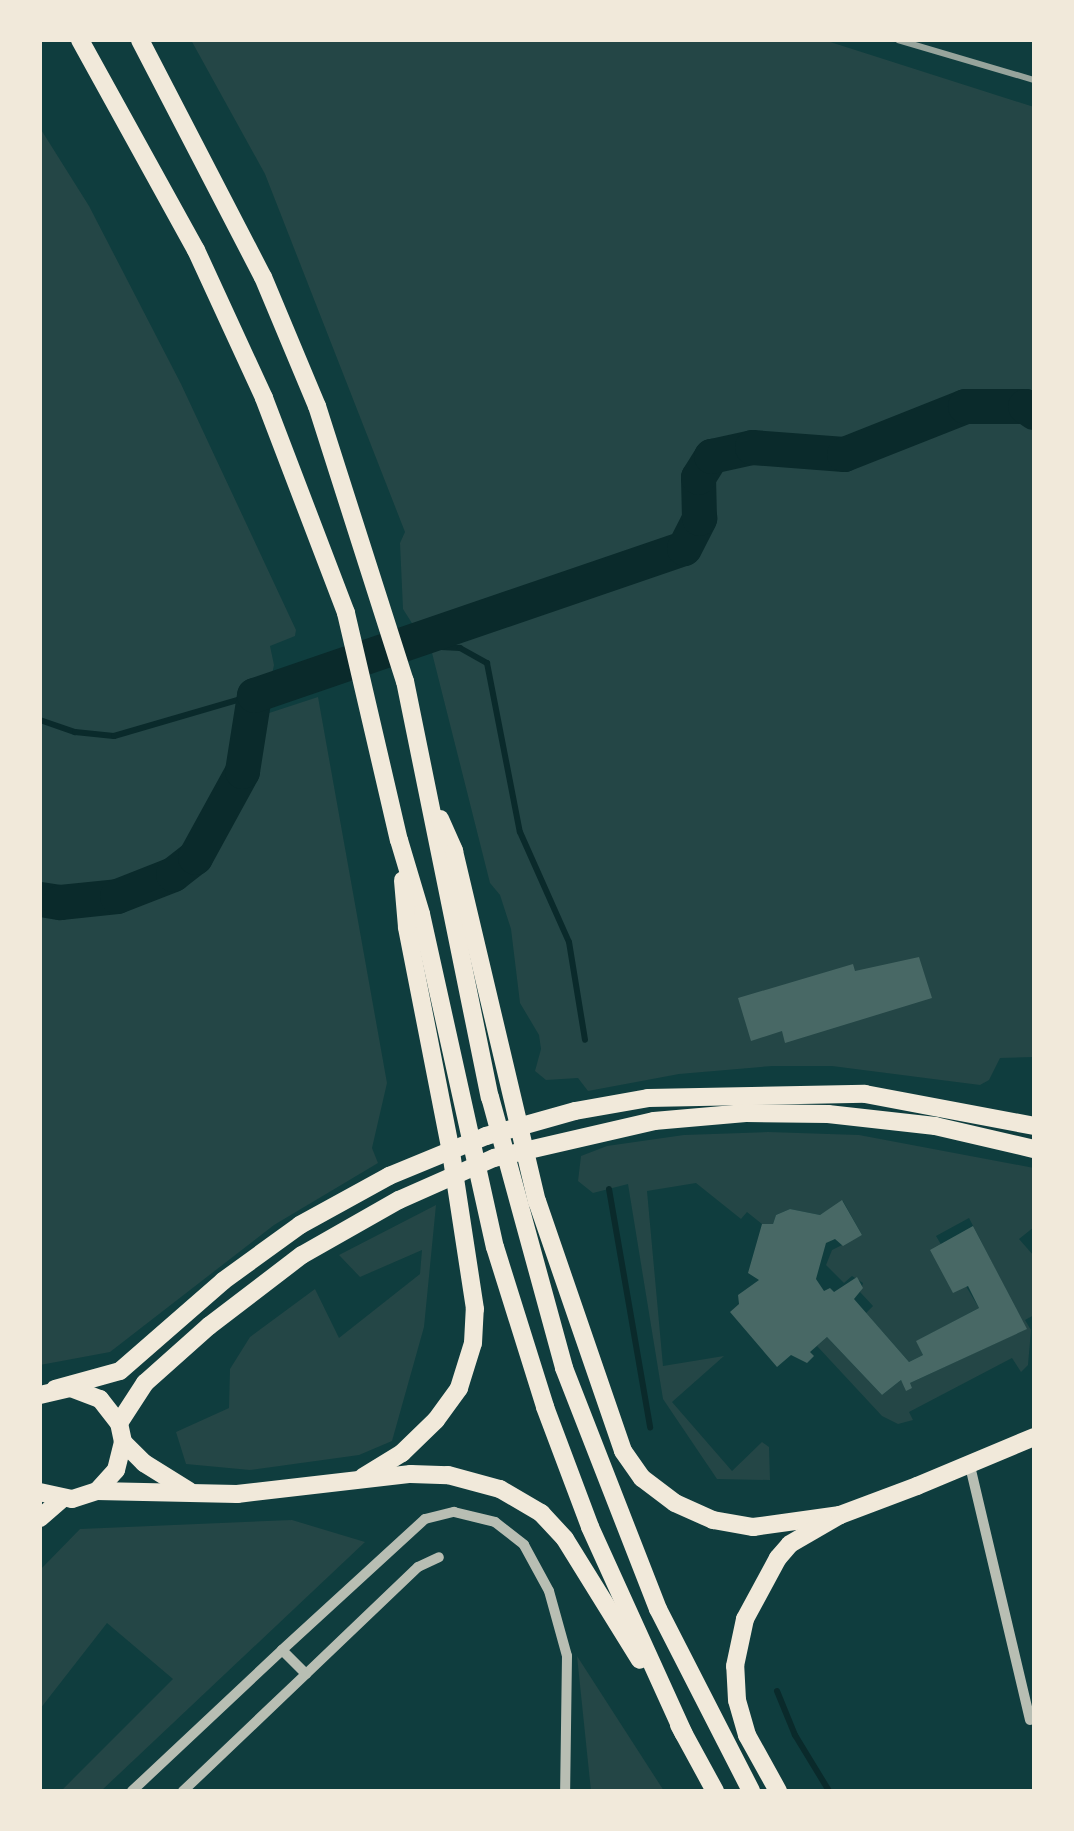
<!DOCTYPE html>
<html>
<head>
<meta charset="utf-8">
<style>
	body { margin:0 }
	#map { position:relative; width:1074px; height:1831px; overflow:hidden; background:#0f3d3e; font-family:"Nunito Sans",sans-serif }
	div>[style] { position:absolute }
	.green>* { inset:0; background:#244646 }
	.stream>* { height:6px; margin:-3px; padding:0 3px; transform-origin:3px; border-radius:3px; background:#0a2a2b }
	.river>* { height:35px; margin:-17.5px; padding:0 17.5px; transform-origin:17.5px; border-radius:17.5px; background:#0a2a2b }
	.building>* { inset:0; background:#486865 }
	.minor>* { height:10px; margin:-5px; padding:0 5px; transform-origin:5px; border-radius:5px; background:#b8beb3 }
	.primary>* { height:18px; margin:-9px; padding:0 9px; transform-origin:9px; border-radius:9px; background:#f1e9da }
	.trunk>* { height:18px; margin:-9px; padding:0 9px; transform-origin:9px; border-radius:9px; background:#f1e9da }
	.rail>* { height:6px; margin:-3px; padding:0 3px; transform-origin:3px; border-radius:3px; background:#97a49c }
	span { translate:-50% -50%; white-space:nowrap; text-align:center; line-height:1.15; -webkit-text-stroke:8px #f1e9da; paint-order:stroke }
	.frame { position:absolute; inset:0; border:42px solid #f1e9da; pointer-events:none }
</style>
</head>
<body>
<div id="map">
	<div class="green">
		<i style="clip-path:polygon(191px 40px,824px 40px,1034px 107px,1034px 1057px,1000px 1058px,989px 1080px,980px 1085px,832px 1066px,772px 1066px,679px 1074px,588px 1091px,578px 1078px,546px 1080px,535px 1071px,541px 1049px,539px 1035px,520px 1003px,511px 929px,500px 895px,490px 883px,427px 633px,415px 628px,403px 609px,400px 543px,405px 532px,265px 174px)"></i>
		<i style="clip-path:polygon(40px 128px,89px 206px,181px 384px,296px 630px,295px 636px,270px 646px,274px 665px,263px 715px,318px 697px,387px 1083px,372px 1148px,378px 1163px,274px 1225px,110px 1352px,40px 1365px)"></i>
		<i style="clip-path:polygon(768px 1132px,859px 1135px,1034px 1168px,1034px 1227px,1019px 1239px,1034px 1256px,1034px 1315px,1025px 1320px,1031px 1330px,1028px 1365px,1021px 1372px,1012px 1358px,909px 1412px,913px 1420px,898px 1424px,882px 1416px,817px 1346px,827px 1337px,882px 1395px,901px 1380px,907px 1390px,910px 1383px,1026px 1329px,969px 1218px,936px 1236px,979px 1308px,917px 1341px,923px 1355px,909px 1362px,866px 1313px,873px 1306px,860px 1292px,863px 1283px,852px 1276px,844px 1283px,826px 1265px,832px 1250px,862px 1235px,843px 1201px,820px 1215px,790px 1209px,776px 1215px,773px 1224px,762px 1224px,747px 1212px,741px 1219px,696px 1183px,647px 1191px,663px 1366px,724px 1356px,672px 1402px,732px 1471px,762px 1442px,769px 1447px,770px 1480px,717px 1479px,663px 1399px,628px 1184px,593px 1193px,578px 1181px,581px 1156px,607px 1146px,684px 1135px)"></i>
		<i style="clip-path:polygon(436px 1205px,424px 1327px,392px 1441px,359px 1455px,250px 1470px,186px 1464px,176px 1432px,229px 1408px,230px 1369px,250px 1337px,315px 1289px,339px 1338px,420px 1274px,422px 1250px,360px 1277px,339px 1255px)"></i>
		<i style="clip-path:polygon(292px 1520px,365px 1542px,101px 1791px,61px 1791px,173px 1679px,107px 1623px,40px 1709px,40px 1570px,80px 1529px)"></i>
		<i style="clip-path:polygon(577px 1656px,664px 1791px,591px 1791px)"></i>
	</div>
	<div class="stream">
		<i style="left:404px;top:645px;width:56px;rotate:3.1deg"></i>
		<i style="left:460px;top:648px;width:31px;rotate:29deg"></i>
		<i style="left:487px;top:663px;width:172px;rotate:79deg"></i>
		<i style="left:520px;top:832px;width:120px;rotate:66deg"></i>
		<i style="left:569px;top:942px;width:99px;rotate:80.7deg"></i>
		<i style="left:40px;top:720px;width:37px;rotate:19deg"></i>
		<i style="left:75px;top:732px;width:39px;rotate:6deg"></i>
		<i style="left:114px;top:736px;width:146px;rotate:-16.3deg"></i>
		<i style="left:609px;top:1189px;width:242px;rotate:80.2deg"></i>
		<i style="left:777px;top:1691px;width:48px;rotate:67.8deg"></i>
		<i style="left:795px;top:1735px;width:66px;rotate:58.7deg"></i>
	</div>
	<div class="river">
		<i style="left:40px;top:899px;width:20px;rotate:9deg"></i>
		<i style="left:60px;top:902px;width:57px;rotate:-6deg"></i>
		<i style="left:117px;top:896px;width:60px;rotate:-21.4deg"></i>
		<i style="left:173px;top:874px;width:28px;rotate:-38deg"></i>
		<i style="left:195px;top:857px;width:98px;rotate:-61.3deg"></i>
		<i style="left:242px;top:771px;width:77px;rotate:-81deg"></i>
		<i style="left:254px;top:695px;width:454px;rotate:-18.9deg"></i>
		<i style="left:684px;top:548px;width:34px;rotate:-63deg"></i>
		<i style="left:699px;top:518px;width:41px;rotate:-91.4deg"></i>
		<i style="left:698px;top:477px;width:25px;rotate:-58deg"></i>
		<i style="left:711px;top:456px;width:42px;rotate:-12.4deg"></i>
		<i style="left:752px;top:447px;width:92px;rotate:4.4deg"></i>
		<i style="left:844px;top:454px;width:130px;rotate:-21.6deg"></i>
		<i style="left:965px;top:406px;width:60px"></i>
		<i style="left:1025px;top:406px;width:11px;rotate:34deg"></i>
	</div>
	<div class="building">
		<i style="clip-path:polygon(919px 957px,932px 998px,785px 1043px,782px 1031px,751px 1041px,738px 998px,853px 964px,855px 971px)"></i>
		<i style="clip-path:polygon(842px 1200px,862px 1235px,843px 1246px,835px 1239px,826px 1243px,816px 1279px,824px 1291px,830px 1288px,834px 1292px,857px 1277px,863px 1288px,854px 1299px,909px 1362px,923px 1355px,916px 1341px,979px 1308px,968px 1286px,953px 1293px,930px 1250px,973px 1226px,1027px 1329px,910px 1383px,912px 1388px,906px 1391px,901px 1380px,882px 1395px,827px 1337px,810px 1352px,814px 1356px,807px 1363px,791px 1355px,777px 1367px,730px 1312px,739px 1304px,738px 1295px,759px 1280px,748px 1273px,762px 1224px,773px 1224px,776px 1215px,790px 1209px,820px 1215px)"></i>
	</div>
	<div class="minor">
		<i style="left:970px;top:1466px;width:261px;rotate:76.7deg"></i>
		<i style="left:282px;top:1650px;width:194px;rotate:-42.5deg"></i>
		<i style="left:425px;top:1519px;width:30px;rotate:-14deg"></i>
		<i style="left:454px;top:1512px;width:42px;rotate:13.7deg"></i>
		<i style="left:495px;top:1522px;width:37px;rotate:38deg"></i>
		<i style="left:524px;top:1545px;width:52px;rotate:61.5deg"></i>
		<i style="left:549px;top:1591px;width:67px;rotate:74.5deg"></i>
		<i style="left:567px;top:1656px;width:135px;rotate:90.8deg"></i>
		<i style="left:306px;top:1674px;width:155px;rotate:-43.7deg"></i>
		<i style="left:418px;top:1567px;width:23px;rotate:-25deg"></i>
		<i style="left:132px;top:1791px;width:206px;rotate:-43.2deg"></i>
		<i style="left:282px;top:1650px;width:34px;rotate:45deg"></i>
		<i style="left:306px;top:1674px;width:170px;rotate:136.4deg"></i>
	</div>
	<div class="primary">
		<i style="left:55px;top:1389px;width:67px;rotate:-15.5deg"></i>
		<i style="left:120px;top:1371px;width:137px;rotate:-41.1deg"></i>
		<i style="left:223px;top:1281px;width:95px;rotate:-36deg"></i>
		<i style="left:300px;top:1225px;width:102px;rotate:-28.8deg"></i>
		<i style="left:389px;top:1176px;width:105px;rotate:-22.4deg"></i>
		<i style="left:486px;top:1136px;width:92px;rotate:-15.7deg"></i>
		<i style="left:575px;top:1111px;width:74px;rotate:-10.1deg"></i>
		<i style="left:648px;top:1098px;width:217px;rotate:-1.1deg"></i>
		<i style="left:865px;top:1094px;width:172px;rotate:10.7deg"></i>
		<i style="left:40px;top:1395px;width:32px;rotate:-13deg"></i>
		<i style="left:71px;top:1388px;width:31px;rotate:21deg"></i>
		<i style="left:100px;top:1399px;width:31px;rotate:52deg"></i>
		<i style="left:119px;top:1423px;width:19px;rotate:78deg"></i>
		<i style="left:123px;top:1442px;width:29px;rotate:104deg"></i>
		<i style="left:116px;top:1470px;width:28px;rotate:132deg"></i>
		<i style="left:97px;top:1491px;width:26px;rotate:162deg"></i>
		<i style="left:72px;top:1499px;width:33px;rotate:-168deg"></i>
		<i style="left:119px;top:1423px;width:48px;rotate:-57deg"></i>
		<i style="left:145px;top:1383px;width:86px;rotate:-41.7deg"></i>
		<i style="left:209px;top:1326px;width:117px;rotate:-37.4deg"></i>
		<i style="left:302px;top:1255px;width:112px;rotate:-29.6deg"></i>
		<i style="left:399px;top:1200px;width:104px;rotate:-23.9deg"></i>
		<i style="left:494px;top:1158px;width:164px;rotate:-13deg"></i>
		<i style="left:654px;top:1121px;width:92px;rotate:-5deg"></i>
		<i style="left:746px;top:1113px;width:82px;rotate:0.7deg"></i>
		<i style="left:828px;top:1114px;width:108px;rotate:6.4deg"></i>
		<i style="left:935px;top:1126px;width:102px;rotate:13.1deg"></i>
		<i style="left:917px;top:1486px;width:127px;rotate:-22.7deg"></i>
		<i style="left:40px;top:1518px;width:29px;rotate:-41deg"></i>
	</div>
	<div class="trunk">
		<i style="left:80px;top:40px;width:240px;rotate:61.1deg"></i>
		<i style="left:196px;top:250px;width:163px;rotate:65.3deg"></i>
		<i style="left:264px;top:398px;width:230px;rotate:69.1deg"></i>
		<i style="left:346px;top:613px;width:233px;rotate:76.9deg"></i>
		<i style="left:399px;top:840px;width:77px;rotate:73.4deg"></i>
		<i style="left:421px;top:914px;width:341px;rotate:77.5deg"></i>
		<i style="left:495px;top:1247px;width:168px;rotate:72.6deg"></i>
		<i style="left:545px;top:1407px;width:128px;rotate:69.4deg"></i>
		<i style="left:590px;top:1527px;width:227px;rotate:65.6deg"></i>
		<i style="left:140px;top:40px;width:267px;rotate:62.6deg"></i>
		<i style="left:263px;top:277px;width:140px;rotate:67.3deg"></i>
		<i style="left:317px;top:406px;width:289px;rotate:72.3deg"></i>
		<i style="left:405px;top:681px;width:425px;rotate:78.5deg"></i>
		<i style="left:490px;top:1097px;width:281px;rotate:74.7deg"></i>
		<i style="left:564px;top:1368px;width:259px;rotate:68.7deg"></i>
		<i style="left:658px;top:1609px;width:204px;rotate:62.9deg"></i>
		<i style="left:440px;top:819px;width:35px;rotate:66deg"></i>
		<i style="left:454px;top:851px;width:360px;rotate:76.7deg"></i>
		<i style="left:537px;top:1201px;width:264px;rotate:71deg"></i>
		<i style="left:623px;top:1451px;width:33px;rotate:55deg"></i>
		<i style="left:642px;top:1478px;width:41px;rotate:37.1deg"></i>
		<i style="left:675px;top:1503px;width:42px;rotate:24.1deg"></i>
		<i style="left:713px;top:1520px;width:41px;rotate:9.9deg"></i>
		<i style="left:753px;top:1527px;width:88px;rotate:-7.9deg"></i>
		<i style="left:123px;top:1442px;width:30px;rotate:45deg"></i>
		<i style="left:144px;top:1463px;width:53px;rotate:31.9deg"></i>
		<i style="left:363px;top:1477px;width:46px;rotate:-31.6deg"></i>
		<i style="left:402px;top:1453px;width:47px;rotate:-44.1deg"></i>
		<i style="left:436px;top:1420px;width:39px;rotate:-54deg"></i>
		<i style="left:459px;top:1388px;width:47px;rotate:-72.7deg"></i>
		<i style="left:473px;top:1343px;width:34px;rotate:-87deg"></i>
		<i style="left:475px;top:1309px;width:159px;rotate:-98.7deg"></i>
		<i style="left:451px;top:1152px;width:229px;rotate:-101.1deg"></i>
		<i style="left:407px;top:927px;width:47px;rotate:-94.9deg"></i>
		<i style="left:97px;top:1491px;width:140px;rotate:1.2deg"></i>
		<i style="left:237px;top:1494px;width:175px;rotate:-6.6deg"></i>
		<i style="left:411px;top:1474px;width:37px;rotate:2deg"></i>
		<i style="left:448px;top:1475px;width:54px;rotate:15.1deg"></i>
		<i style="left:500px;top:1489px;width:48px;rotate:30.3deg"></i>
		<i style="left:541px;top:1513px;width:35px;rotate:47deg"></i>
		<i style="left:565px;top:1539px;width:142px;rotate:58.2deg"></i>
		<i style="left:679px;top:1725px;width:75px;rotate:61.4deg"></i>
		<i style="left:778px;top:1791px;width:64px;rotate:-119deg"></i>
		<i style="left:747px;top:1735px;width:36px;rotate:-106deg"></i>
		<i style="left:737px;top:1700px;width:34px;rotate:-93deg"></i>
		<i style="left:735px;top:1666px;width:48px;rotate:-78deg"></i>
		<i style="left:745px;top:1619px;width:69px;rotate:-61.6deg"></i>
		<i style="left:778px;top:1558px;width:18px;rotate:-49deg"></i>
		<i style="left:790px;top:1544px;width:58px;rotate:-30.1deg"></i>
		<i style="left:840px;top:1515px;width:82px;rotate:-20.6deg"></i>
	</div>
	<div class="rail">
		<i style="left:898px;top:40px;width:142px;rotate:16.4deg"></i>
	</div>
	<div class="frame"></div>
</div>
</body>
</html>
